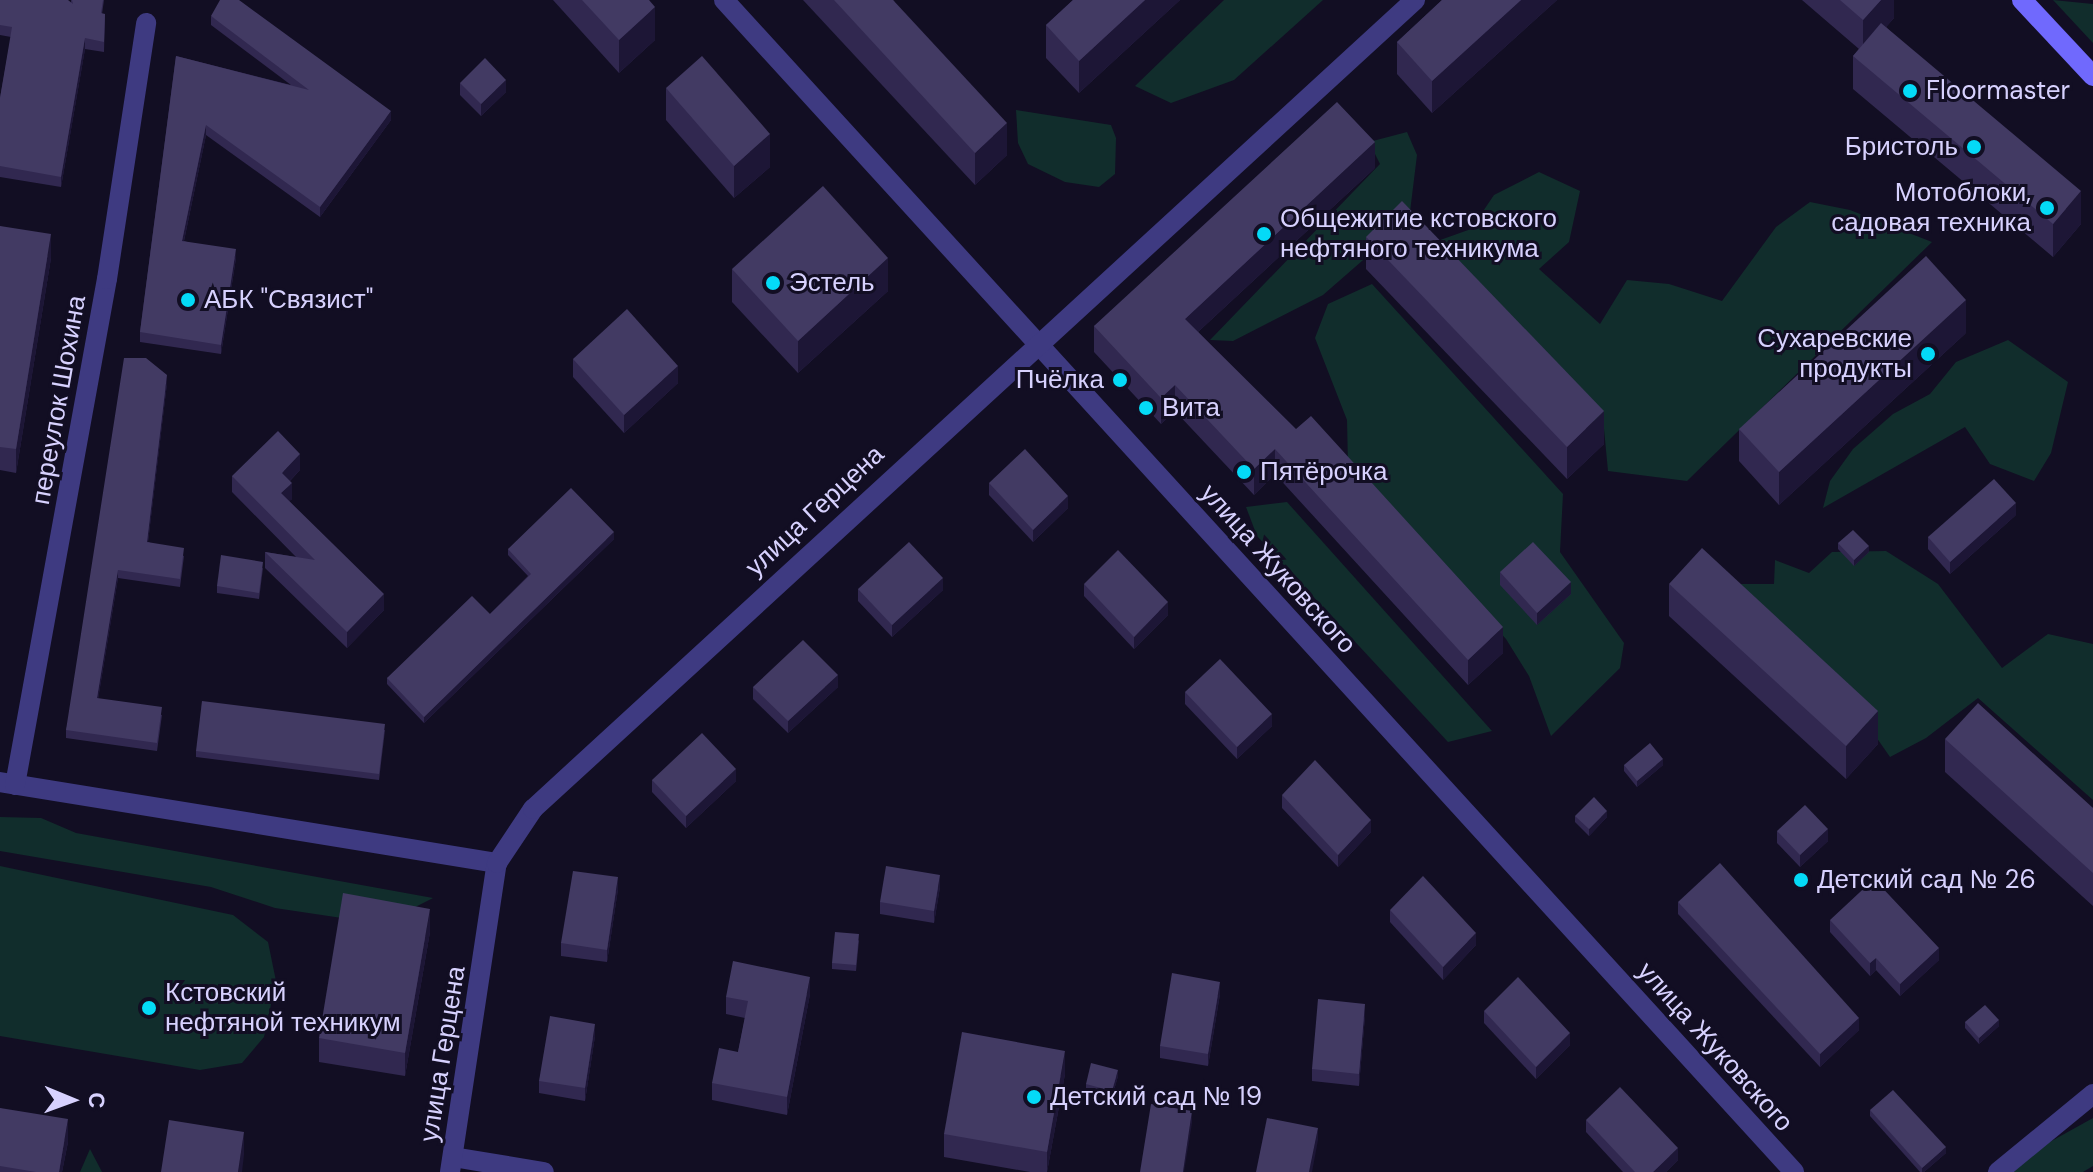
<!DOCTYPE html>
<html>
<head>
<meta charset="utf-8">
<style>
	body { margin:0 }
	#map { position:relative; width:2093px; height:1172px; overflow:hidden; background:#120e23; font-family:"DM Sans",sans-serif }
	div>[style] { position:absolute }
	.green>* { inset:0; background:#112d2c }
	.street>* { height:20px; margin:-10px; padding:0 10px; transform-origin:10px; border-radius:10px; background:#3e3a81 }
	.secondary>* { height:20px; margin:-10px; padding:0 10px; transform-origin:10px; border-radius:10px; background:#7069fd }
	.wall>* { inset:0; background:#312850 }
	.shaded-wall>* { inset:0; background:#1d1636 }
	.building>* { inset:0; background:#423a63 }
	.dots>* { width:22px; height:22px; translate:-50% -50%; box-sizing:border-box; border:4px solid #120e23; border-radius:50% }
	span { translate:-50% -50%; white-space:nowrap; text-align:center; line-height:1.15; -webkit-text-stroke:6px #120e23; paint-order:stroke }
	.poi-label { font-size:26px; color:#d7d1fe }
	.left { translate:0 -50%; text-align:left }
	.right { translate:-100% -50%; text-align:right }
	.street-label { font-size:26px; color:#d7d1fe }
	.north { position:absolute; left:32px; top:1060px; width:80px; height:80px; -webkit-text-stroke:6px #120e23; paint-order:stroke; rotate:91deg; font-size:22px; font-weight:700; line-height:32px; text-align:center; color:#d7d1fe }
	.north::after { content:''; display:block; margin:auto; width:28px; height:36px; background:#d7d1fe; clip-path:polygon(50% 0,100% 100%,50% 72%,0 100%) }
</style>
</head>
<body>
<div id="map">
	<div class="green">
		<i style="clip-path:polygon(1224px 0,1323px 0,1234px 80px,1171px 103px,1135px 86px)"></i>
		<i style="clip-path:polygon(2053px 0,2093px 4px,2093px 43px)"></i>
		<i style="clip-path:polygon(1016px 110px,1111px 125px,1116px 138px,1115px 174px,1099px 187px,1065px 182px,1028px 164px,1018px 143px)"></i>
		<i style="clip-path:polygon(1407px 132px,1417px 155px,1409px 220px,1323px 295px,1233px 341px,1210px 340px,1380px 164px,1369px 142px)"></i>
		<i style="clip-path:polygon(1539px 172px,1580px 191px,1569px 242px,1539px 269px,1600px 324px,1627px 280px,1669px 284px,1722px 301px,1776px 227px,1810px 202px,1850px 210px,1932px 242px,1687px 481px,1608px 471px,1604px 429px,1565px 398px,1429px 244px,1471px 229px,1494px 195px)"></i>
		<i style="clip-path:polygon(1372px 284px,1563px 494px,1560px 552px,1624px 643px,1620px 668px,1551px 736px,1529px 676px,1506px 639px,1348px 466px,1347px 420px,1315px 338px,1328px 304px)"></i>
		<i style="clip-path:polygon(2008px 340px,2068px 382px,2051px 453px,2034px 481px,1990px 464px,1965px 427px,1823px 508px,1830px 481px,1853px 449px,1893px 414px,1930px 394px,1956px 362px)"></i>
		<i style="clip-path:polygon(1287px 502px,1492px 731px,1448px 742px,1257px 536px,1246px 507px)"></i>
		<i style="clip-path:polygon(1886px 551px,1938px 584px,2002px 668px,2048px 634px,2093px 644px,2093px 800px,1978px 698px,1926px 738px,1890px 757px,1833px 675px,1737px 584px,1774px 584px,1775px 560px,1809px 573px,1832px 552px)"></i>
		<i style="clip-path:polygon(0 817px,41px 818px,76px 833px,433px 898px,382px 924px,275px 908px,211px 887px,0 851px)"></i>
		<i style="clip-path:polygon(0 866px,233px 915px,268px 942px,276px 981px,264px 1037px,242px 1063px,200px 1070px,0 1036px)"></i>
		<i style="clip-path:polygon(2093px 1118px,2093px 1166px,2083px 1172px,2013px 1172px,2048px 1143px)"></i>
		<i style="clip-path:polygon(90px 1149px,102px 1172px,80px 1172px)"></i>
	</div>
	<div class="street">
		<i style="left:724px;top:0;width:1587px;rotate:47.6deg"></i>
		<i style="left:0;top:782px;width:504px;rotate:9.26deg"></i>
		<i style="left:15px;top:785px;width:514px;rotate:-79.7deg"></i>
		<i style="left:107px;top:279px;width:259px;rotate:-81.3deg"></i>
		<i style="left:453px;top:1157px;width:92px;rotate:9.4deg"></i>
		<i style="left:450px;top:1172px;width:313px;rotate:-81.4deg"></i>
		<i style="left:497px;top:863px;width:65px;rotate:-56.3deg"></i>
		<i style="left:533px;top:809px;width:1197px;rotate:-42.53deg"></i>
		<i style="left:1998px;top:1172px;width:123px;rotate:-39.4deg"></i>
	</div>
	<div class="secondary">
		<i style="left:2022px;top:0;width:104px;rotate:46.9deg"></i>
	</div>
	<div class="wall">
		<i style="clip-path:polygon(0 0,71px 3px,71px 0,104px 0,102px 14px,105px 14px,104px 52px,85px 49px,61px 187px,0 177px,0 98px,11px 37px,0 35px)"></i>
		<i style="clip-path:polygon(553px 0,649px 0,655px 40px,619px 73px)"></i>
		<i style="clip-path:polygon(803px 0,893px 0,1007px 155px,975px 185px)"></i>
		<i style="clip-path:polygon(1073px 0,1180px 0,1079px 93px,1046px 58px,1046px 25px)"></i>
		<i style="clip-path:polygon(1442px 0,1557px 0,1432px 113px,1397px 74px,1397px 42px)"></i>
		<i style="clip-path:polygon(1802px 0,1894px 0,1894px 18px,1886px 27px,2081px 224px,2053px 257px,1853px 89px,1853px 56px,1859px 49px)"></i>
		<i style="clip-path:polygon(211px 16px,391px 120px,320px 217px,206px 135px,184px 241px,236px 258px,221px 354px,140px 342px,140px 332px,176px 56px,291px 85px,211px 25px)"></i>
		<i style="clip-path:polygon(460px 83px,506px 92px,481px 116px,460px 95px)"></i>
		<i style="clip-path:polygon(666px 88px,770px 167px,734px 198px,666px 120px)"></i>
		<i style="clip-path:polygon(1375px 168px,1198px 332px,1503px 653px,1468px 685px,1275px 474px,1254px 495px,1175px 411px,1161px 424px,1094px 352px,1094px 326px)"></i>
		<i style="clip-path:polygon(0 226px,51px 258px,16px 473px,0 470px)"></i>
		<i style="clip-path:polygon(1366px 237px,1604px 444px,1567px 479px,1366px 269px)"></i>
		<i style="clip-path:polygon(732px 269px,888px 291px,798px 373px,732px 302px)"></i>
		<i style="clip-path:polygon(1966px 333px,1779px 505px,1739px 461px,1739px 429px)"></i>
		<i style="clip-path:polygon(573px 359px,678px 383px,624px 433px,573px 377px)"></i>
		<i style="clip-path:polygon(167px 383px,148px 542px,184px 556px,180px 587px,118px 578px,98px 699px,162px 715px,157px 751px,66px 738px,66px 730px)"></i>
		<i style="clip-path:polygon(300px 470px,290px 481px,292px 499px,289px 501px,384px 610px,347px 648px,265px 568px,265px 552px,296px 557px,232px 492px,232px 476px)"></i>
		<i style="clip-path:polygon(989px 483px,1068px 508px,1033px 542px,989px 495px)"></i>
		<i style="clip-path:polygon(2016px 515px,1950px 574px,1928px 549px,1928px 537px)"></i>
		<i style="clip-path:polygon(614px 539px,424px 723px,387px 684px,387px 678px,490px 614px,528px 576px,508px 555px,508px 549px)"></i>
		<i style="clip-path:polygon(1838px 543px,1869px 552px,1854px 566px,1838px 549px)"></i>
		<i style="clip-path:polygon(263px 568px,259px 599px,217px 593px,217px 586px)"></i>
		<i style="clip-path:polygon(1500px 572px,1571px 594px,1537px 625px,1500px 585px)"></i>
		<i style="clip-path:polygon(1084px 584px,1168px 615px,1134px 649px,1084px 596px)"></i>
		<i style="clip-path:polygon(1669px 584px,1878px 744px,1846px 779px,1669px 616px)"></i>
		<i style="clip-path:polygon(858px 589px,943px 590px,892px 637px,858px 601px)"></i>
		<i style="clip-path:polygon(753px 687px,838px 687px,788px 733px,753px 699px)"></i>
		<i style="clip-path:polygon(1185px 692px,1272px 726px,1237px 759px,1185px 704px)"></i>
		<i style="clip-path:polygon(385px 730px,379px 780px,196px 757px,196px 751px)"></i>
		<i style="clip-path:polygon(1945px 739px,2093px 808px,2093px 906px,1945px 772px)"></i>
		<i style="clip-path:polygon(1624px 765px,1663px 765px,1637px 787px,1624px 771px)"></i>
		<i style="clip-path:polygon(652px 780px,736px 781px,686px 828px,652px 792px)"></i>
		<i style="clip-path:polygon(1282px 795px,1371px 832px,1338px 867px,1282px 808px)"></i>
		<i style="clip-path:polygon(1575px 816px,1607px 817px,1589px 836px,1575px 822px)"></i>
		<i style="clip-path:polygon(1777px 831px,1828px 841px,1800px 867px,1777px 843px)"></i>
		<i style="clip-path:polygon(940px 887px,934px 923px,880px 914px,880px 902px)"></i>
		<i style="clip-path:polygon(618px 889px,607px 962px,561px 956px,561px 943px)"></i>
		<i style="clip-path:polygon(1678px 902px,1859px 1030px,1820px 1067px,1678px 914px)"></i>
		<i style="clip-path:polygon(1390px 910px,1476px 945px,1443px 980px,1390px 922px)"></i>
		<i style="clip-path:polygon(1830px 920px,1939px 960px,1900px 996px,1876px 970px,1870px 976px,1830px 932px)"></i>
		<i style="clip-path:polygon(430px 932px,405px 1076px,319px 1062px,319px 1038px)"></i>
		<i style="clip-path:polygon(859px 940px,856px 971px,832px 969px,832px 963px)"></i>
		<i style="clip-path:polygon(810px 994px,787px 1115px,712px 1100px,712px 1083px,738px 1052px,745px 1018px,726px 1014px,726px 997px)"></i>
		<i style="clip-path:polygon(1220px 994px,1208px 1066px,1160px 1058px,1160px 1046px)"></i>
		<i style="clip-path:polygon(1484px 1011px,1570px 1045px,1536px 1079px,1484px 1023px)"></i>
		<i style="clip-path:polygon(1365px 1016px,1359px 1086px,1312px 1081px,1312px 1069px)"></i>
		<i style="clip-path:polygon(1965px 1022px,1999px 1026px,1979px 1044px,1965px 1028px)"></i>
		<i style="clip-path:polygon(595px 1036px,585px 1101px,539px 1093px,539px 1081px)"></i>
		<i style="clip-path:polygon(1065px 1074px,1047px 1172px,1030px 1172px,944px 1157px,944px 1134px)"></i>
		<i style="clip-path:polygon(1118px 1076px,1112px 1097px,1086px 1090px,1086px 1084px)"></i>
		<i style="clip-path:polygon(0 1108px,68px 1142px,62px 1172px,0 1172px)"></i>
		<i style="clip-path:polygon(1870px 1110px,1946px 1153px,1924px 1172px,1920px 1172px,1870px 1116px)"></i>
		<i style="clip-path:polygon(1586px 1120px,1678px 1160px,1666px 1172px,1623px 1172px,1586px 1132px)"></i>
	</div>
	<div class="shaded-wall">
		<i style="clip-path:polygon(1145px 0,1180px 0,1079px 93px,1079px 61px)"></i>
		<i style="clip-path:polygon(1521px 0,1557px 0,1432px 113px,1432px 81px)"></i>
		<i style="clip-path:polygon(1881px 0,1894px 0,1894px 18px,1863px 53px,1863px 20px)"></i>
		<i style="clip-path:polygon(655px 7px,655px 40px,619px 73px,619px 40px)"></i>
		<i style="clip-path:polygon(85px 38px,85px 49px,61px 187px,61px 177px)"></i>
		<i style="clip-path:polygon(506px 80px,506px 92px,481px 116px,481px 104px)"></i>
		<i style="clip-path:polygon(391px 111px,391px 120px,320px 217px,320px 207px)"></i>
		<i style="clip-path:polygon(1007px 123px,1007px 155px,975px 185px,975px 153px)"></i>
		<i style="clip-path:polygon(206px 125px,206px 135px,182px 250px,182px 241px)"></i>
		<i style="clip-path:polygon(770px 134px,770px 167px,734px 198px,734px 166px)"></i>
		<i style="clip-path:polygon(1375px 142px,1375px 168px,1185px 344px,1185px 319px)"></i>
		<i style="clip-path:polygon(2081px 191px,2081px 224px,2053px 257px,2053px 224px)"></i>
		<i style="clip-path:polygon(51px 234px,51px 258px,16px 473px,16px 449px)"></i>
		<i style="clip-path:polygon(236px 249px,236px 258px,221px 354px,221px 345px)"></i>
		<i style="clip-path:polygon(888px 258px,888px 291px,798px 373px,798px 341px)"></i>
		<i style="clip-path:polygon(1966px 300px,1966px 333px,1779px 505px,1779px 472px)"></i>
		<i style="clip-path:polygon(678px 366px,678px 383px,624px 433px,624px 415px)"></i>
		<i style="clip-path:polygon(167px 375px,167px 383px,147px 550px,147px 542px)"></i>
		<i style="clip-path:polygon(1175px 385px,1175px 411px,1161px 424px,1161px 398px)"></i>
		<i style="clip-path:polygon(1604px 411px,1604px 444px,1567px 479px,1567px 447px)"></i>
		<i style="clip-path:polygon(1275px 449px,1275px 474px,1254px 495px,1254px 469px)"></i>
		<i style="clip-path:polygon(300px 454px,300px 470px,282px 489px,282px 473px)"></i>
		<i style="clip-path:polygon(292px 483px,292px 499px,281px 509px,281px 493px)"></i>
		<i style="clip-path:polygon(1068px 496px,1068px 508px,1033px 542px,1033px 530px)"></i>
		<i style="clip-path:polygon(2016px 503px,2016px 515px,1950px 574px,1950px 562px)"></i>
		<i style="clip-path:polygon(614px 532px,614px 539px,424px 723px,424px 717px)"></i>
		<i style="clip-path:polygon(1869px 546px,1869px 552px,1854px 566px,1854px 560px)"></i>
		<i style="clip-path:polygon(118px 570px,118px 578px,97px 706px,97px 698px)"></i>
		<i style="clip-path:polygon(943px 578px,943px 590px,892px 637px,892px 625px)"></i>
		<i style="clip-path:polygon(1571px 582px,1571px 594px,1537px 625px,1537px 613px)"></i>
		<i style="clip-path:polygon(384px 594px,384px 610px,347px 648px,347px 632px)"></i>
		<i style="clip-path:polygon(1168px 602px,1168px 615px,1134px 649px,1134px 637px)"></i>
		<i style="clip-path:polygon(1503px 627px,1503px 653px,1468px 685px,1468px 660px)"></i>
		<i style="clip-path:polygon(838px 675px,838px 687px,788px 733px,788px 721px)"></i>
		<i style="clip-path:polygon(1878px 711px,1878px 744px,1846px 779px,1846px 746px)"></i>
		<i style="clip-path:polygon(1272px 714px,1272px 726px,1237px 759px,1237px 747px)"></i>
		<i style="clip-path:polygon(1663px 759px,1663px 765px,1637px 787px,1637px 781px)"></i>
		<i style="clip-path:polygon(736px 769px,736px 781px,686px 828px,686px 816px)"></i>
		<i style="clip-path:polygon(1607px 811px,1607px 817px,1589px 836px,1589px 829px)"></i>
		<i style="clip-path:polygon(1371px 820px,1371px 832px,1338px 867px,1338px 855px)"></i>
		<i style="clip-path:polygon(1828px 829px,1828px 841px,1800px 867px,1800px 855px)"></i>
		<i style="clip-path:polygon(940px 875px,940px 887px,934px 923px,934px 911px)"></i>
		<i style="clip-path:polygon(618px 877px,618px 889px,607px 962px,607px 950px)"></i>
		<i style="clip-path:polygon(430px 909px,430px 932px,405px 1076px,405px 1053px)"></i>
		<i style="clip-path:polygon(1476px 933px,1476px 945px,1443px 980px,1443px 967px)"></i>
		<i style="clip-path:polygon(1939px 948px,1939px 960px,1900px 996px,1900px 984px)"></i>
		<i style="clip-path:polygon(1876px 958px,1876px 970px,1870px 976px,1870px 963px)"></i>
		<i style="clip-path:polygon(810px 977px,810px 994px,787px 1115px,787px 1097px)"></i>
		<i style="clip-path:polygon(1220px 982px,1220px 994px,1208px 1066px,1208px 1054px)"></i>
		<i style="clip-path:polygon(1365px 1004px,1365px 1016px,1359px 1086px,1359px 1074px)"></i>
		<i style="clip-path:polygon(1859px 1018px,1859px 1030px,1820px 1067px,1820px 1054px)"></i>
		<i style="clip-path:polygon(1999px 1020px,1999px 1026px,1979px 1044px,1979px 1038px)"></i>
		<i style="clip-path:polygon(595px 1024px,595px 1036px,585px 1101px,585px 1088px)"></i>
		<i style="clip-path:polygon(1570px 1033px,1570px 1045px,1536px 1079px,1536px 1067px)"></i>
		<i style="clip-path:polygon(1065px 1051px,1065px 1074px,1047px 1172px,1047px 1152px)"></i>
		<i style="clip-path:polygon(1118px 1070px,1118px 1076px,1112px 1097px,1112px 1091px)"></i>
		<i style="clip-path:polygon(1192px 1111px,1192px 1123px,1184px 1172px,1183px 1172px)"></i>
		<i style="clip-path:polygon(68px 1119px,68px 1142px,62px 1172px,59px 1172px)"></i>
		<i style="clip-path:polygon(1318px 1128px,1318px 1140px,1312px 1172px,1309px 1172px)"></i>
		<i style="clip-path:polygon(244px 1132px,244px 1155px,242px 1172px,238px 1172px)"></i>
		<i style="clip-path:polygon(1946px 1147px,1946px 1153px,1924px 1172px,1922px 1172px,1922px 1168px)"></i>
		<i style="clip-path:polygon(1678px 1148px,1678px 1160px,1666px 1172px,1653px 1172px)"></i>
	</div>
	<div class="building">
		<i style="clip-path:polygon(0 0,68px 0,73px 4px,72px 0,103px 0,101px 13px,105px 14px,104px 42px,85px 38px,61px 177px,0 166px,0 98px,12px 27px,0 25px)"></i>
		<i style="clip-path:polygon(220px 0,239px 0,391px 111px,320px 207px,206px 125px,182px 241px,236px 249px,221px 345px,140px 332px,176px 56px,309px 90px,211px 16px)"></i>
		<i style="clip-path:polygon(582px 0,649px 0,655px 7px,619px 40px)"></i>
		<i style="clip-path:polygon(834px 0,893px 0,1007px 123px,975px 153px)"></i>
		<i style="clip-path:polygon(1073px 0,1145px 0,1079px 61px,1046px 25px)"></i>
		<i style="clip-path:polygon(1442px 0,1521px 0,1432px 81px,1397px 42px)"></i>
		<i style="clip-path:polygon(1840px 0,1881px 0,1863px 20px)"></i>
		<i style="clip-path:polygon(1881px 23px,2081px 191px,2053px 224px,1853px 56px)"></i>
		<i style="clip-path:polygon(702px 56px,770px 134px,734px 166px,666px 88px)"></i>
		<i style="clip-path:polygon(485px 58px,506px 80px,481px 104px,460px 83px)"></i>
		<i style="clip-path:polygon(1337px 102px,1375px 142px,1185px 319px,1296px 429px,1311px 416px,1503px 627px,1468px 660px,1275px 449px,1254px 469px,1175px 385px,1161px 398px,1094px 326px)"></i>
		<i style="clip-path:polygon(823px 186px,888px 258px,798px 341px,732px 269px)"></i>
		<i style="clip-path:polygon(1402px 201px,1604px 411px,1567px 447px,1366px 237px)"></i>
		<i style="clip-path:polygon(0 226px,51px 234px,16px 449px,0 447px)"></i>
		<i style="clip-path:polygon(1926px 256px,1966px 300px,1779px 472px,1739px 429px)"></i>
		<i style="clip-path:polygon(627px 309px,678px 366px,624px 415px,573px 359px)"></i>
		<i style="clip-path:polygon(124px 358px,146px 358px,167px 375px,147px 542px,184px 548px,180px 579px,118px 570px,97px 698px,162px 707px,157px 743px,66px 730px)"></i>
		<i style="clip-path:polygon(278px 431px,300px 454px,282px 473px,292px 483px,281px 493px,384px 594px,347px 632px,265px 552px,315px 560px,232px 476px)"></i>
		<i style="clip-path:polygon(1025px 449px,1068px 496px,1033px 530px,989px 483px)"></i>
		<i style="clip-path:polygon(1994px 479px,2016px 503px,1950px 562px,1928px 537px)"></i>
		<i style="clip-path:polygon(571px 488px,614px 532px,424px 717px,387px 678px,472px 596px,490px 614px,531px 574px,508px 549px)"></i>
		<i style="clip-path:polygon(1853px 530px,1869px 546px,1854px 560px,1838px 543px)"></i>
		<i style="clip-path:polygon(909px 542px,943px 578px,892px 625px,858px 589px)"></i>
		<i style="clip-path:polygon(1533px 542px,1571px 582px,1537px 613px,1500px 572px)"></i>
		<i style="clip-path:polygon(1702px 548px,1878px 711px,1846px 746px,1669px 584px)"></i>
		<i style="clip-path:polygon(1118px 550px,1168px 602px,1134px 637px,1084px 584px)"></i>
		<i style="clip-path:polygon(221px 555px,263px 562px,259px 593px,217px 586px)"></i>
		<i style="clip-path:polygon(803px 640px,838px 675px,788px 721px,753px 687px)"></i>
		<i style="clip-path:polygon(1220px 659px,1272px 714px,1237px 747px,1185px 692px)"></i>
		<i style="clip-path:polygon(202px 701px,385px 724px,379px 774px,196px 751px)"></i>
		<i style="clip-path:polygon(1978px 703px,2093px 808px,2093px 873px,1945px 739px)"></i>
		<i style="clip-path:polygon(702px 733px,736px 769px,686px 816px,652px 780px)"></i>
		<i style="clip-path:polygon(1650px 743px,1663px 759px,1637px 781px,1624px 765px)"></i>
		<i style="clip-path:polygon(1315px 760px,1371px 820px,1338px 855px,1282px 795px)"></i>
		<i style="clip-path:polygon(1594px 797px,1607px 811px,1589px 829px,1575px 816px)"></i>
		<i style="clip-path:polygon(1805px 805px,1828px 829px,1800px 855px,1777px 831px)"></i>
		<i style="clip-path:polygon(1720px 863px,1859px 1018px,1820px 1054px,1678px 902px)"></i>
		<i style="clip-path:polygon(886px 866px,940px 875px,934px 911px,880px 902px)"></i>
		<i style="clip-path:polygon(573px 871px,618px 877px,607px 950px,561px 943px)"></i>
		<i style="clip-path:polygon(1423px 876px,1476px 933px,1443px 967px,1390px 910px)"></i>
		<i style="clip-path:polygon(1874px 879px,1939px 948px,1900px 984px,1876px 958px,1870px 963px,1830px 920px)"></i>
		<i style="clip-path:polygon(343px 893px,430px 909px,405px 1053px,319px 1038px)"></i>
		<i style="clip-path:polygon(835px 932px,859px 934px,856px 965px,832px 963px)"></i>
		<i style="clip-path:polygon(733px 961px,810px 977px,787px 1097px,712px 1083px,719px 1048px,738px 1052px,748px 1001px,726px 997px)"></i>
		<i style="clip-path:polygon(1172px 973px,1220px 982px,1208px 1054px,1160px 1046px)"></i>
		<i style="clip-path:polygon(1518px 977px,1570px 1033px,1536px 1067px,1484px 1011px)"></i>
		<i style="clip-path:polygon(1318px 999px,1365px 1004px,1359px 1074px,1312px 1069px)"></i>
		<i style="clip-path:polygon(1985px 1005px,1999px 1020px,1979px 1038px,1965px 1022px)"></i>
		<i style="clip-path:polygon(550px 1016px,595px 1024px,585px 1088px,539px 1081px)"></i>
		<i style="clip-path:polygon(962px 1032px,1065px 1051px,1047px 1152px,944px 1134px)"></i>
		<i style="clip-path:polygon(1091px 1063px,1118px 1070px,1112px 1091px,1086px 1084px)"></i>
		<i style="clip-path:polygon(1620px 1087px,1678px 1148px,1653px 1172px,1635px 1172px,1586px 1120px)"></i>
		<i style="clip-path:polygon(1893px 1090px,1946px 1147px,1922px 1168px,1870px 1110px)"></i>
		<i style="clip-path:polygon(1151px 1104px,1192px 1111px,1183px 1172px,1140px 1172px)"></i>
		<i style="clip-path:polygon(0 1108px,68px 1119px,59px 1172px,36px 1172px,0 1166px)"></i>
		<i style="clip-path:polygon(1267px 1118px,1318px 1128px,1309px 1172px,1256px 1172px)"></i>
		<i style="clip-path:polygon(169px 1120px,244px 1132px,238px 1172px,161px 1172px)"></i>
	</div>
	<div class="dots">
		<i style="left:1910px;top:91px;background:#04daf7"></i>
		<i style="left:1974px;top:147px;background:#04daf7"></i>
		<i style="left:2047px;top:208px;background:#04daf7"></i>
		<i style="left:1264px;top:234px;background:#04daf7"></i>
		<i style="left:773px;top:283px;background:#04daf7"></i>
		<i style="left:188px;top:300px;background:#04daf7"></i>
		<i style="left:1928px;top:354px;background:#04daf7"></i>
		<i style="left:1120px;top:380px;background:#04daf7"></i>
		<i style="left:1146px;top:408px;background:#04daf7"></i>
		<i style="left:1244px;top:472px;background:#04daf7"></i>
		<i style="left:1801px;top:880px;background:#04daf7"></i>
		<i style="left:149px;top:1008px;background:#04daf7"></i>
		<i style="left:1034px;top:1097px;background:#04daf7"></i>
	</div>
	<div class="poi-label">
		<span class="left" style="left:1926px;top:91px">Floormaster</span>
		<span class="right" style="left:1958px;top:147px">Бристоль</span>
		<span class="right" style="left:2031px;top:208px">Мотоблоки,<br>садовая техника</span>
		<span class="left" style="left:1280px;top:234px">Общежитие кстовского<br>нефтяного техникума</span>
		<span class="left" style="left:789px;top:283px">Эстель</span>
		<span class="left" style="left:204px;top:300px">АБК "Связист"</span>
		<span class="right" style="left:1912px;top:354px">Сухаревские<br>продукты</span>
		<span class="right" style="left:1104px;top:380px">Пчёлка</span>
		<span class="left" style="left:1162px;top:408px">Вита</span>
		<span class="left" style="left:1260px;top:472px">Пятёрочка</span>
		<span class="left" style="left:1817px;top:880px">Детский сад № 26</span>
		<span class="left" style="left:165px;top:1008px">Кстовский<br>нефтяной техникум</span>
		<span class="left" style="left:1050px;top:1097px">Детский сад № 19</span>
	</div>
	<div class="street-label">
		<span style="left:59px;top:400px;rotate:-80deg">переулок Шохина</span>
		<span style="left:815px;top:511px;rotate:-43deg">улица Герцена</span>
		<span style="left:1278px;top:569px;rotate:48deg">улица Жуковского</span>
		<span style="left:1715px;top:1047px;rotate:48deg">улица Жуковского</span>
		<span style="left:443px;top:1054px;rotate:-81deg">улица Герцена</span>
	</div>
	<div class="north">С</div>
</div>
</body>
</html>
